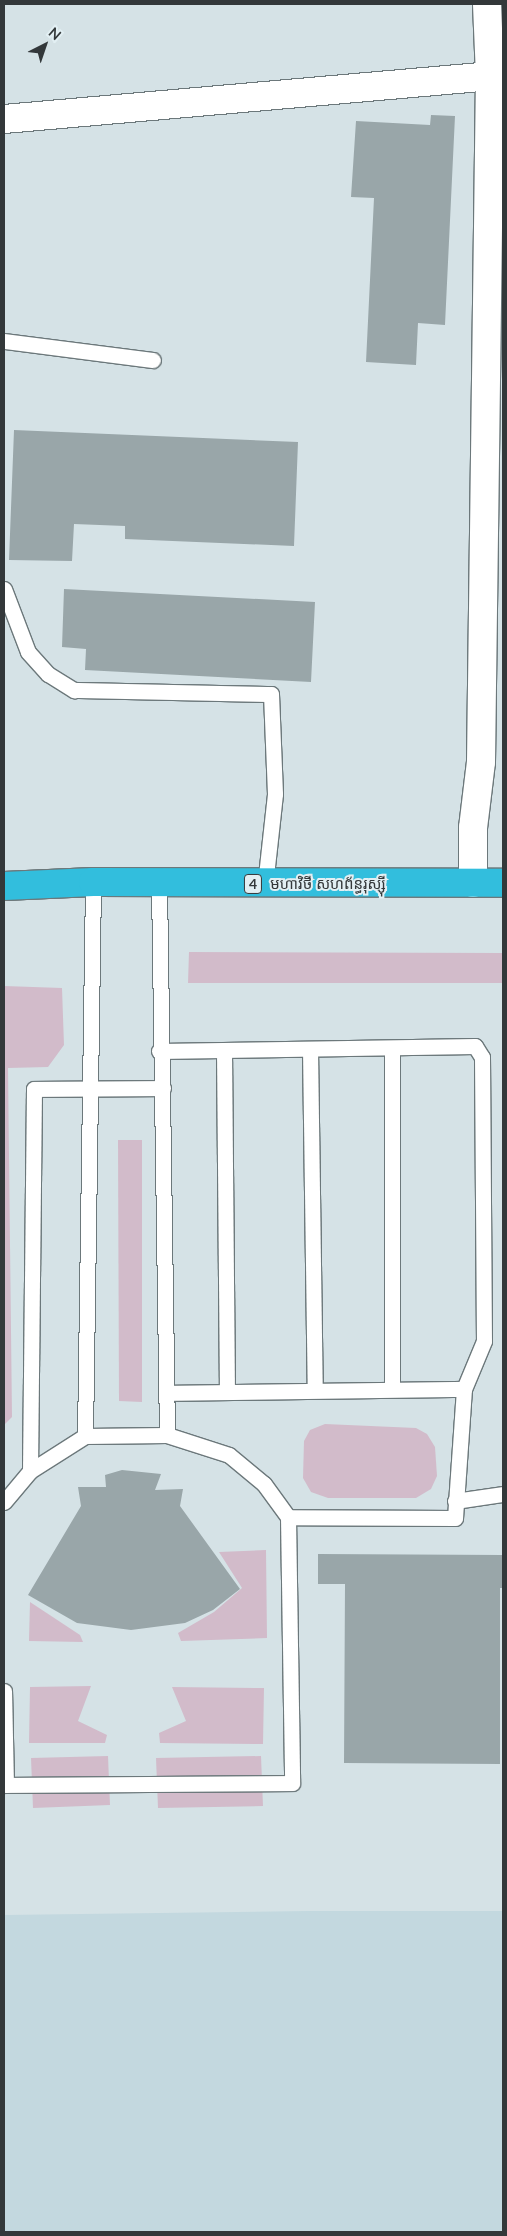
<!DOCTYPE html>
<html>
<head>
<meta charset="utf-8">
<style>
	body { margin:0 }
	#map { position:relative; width:507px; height:2236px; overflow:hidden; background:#d5e2e6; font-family:Lato,"Noto Sans Khmer",sans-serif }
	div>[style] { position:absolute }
	.built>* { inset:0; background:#c3d8df }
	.green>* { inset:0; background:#d2bbca }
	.building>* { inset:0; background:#99a6a9 }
	.roads { filter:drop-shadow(1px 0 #6c787b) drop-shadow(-1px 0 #6c787b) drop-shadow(0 1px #6c787b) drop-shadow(0 -1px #6c787b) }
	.lane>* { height:15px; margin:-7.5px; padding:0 7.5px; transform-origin:7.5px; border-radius:7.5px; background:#fff }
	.street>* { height:28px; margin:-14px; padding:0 14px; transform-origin:14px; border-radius:14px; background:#fff }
	.highway>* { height:28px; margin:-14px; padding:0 14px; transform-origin:14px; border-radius:14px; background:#32bedd }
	span { translate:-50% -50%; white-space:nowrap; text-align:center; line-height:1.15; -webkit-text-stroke:4px #e2eff3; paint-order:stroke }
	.shield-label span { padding:1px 4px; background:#e2eff3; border:1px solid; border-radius:4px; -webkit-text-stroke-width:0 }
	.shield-label { font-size:14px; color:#33383a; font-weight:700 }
	.street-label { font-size:15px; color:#33383a }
	.frame { position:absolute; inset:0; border:5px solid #33383a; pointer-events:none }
	.north { position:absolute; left:20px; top:20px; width:50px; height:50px; -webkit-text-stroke:4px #e2eff3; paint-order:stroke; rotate:41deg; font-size:14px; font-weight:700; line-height:20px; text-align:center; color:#33383a }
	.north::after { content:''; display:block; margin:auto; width:18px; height:22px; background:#33383a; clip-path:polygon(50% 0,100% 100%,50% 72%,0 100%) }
</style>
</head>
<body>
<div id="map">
	<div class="built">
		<i style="clip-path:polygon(310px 1911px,503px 1911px,503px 2232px,4px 2232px,4px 1915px)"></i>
	</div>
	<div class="green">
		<i style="clip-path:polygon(189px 952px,503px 953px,503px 983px,188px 983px)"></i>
		<i style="clip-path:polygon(4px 986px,62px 988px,64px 1045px,48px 1067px,8px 1068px,12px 1417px,4px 1425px)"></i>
		<i style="clip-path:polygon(118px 1140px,142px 1140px,142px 1402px,119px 1401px)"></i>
		<i style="clip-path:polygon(325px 1424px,416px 1428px,427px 1434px,435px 1447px,437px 1476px,431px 1489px,416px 1498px,328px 1498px,311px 1492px,303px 1478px,304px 1441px,310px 1430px)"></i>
		<i style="clip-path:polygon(266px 1550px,267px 1638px,181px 1641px,178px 1633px,214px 1612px,242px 1588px,219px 1552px)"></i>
		<i style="clip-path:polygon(30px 1602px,80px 1635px,83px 1642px,29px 1641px)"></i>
		<i style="clip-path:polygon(91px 1686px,78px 1721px,107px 1735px,105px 1743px,29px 1743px,30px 1687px)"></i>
		<i style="clip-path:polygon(172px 1687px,264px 1688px,263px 1744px,160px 1743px,159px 1733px,186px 1721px)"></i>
		<i style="clip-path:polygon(108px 1756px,110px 1805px,33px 1808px,31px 1758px)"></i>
		<i style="clip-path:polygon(261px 1756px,263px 1806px,158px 1808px,156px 1758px)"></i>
	</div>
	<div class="building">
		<i style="clip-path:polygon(431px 115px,455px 116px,445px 325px,418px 323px,416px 365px,366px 362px,374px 198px,351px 197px,356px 121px,430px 125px)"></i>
		<i style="clip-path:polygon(14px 430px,298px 442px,294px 546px,125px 539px,125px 526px,74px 524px,72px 561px,9px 560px)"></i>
		<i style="clip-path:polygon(64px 589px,315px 602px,311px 682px,85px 670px,86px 649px,62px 647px)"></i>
		<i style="clip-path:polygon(122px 1470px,161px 1474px,155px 1490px,183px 1489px,180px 1506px,240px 1589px,213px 1610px,185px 1623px,131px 1630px,77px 1623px,28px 1595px,81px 1506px,78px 1487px,106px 1487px,105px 1475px)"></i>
		<i style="clip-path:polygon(318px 1554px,503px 1555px,503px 1588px,500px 1588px,500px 1764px,344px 1763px,345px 1584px,318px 1584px)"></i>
	</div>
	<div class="roads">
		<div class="lane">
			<i style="left:4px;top:341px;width:150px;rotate:7.3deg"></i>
			<i style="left:4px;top:589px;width:67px;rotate:69.1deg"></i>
			<i style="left:28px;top:652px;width:30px;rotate:48deg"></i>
			<i style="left:48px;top:674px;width:31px;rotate:32deg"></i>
			<i style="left:74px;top:690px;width:197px;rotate:1.2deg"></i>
			<i style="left:271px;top:694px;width:100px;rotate:87.7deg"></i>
			<i style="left:275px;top:794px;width:91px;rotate:96.3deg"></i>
			<i style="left:159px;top:883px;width:552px;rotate:89.17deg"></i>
			<i style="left:392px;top:1048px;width:341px;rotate:90deg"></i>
			<i style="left:310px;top:1049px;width:341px;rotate:89.2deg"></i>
			<i style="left:224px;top:1050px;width:342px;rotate:89.5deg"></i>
			<i style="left:159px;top:1051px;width:316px;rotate:-0.9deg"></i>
			<i style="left:475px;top:1046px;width:13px;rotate:58deg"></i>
			<i style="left:482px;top:1057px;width:284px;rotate:89.6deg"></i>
			<i style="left:484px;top:1341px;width:52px;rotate:112.6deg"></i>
			<i style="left:167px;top:1393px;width:297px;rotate:-0.8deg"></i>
			<i style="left:464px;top:1389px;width:129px;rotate:94deg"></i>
			<i style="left:455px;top:1518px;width:167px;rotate:-179.7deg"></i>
			<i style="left:85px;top:1436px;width:554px;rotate:-89.17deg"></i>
			<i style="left:30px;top:1471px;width:382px;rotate:-89.4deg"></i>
			<i style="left:34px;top:1089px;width:129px;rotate:-0.4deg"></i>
			<i style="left:455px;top:1501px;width:49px;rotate:-8.3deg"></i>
			<i style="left:4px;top:1502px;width:40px;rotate:-50deg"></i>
			<i style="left:30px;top:1471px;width:65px;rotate:-32.5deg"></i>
			<i style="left:85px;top:1436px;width:82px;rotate:-0.7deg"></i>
			<i style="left:167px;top:1435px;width:65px;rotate:17.9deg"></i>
			<i style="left:229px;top:1455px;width:45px;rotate:39.6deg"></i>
			<i style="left:264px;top:1484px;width:41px;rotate:54deg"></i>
			<i style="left:288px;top:1517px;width:266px;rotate:89.1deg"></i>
			<i style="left:292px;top:1783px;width:286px;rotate:179.6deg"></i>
			<i style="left:6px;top:1785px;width:94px;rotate:-91.2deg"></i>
		</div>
		<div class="street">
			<i style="left:4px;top:119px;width:501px;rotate:-5.04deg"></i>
			<i style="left:473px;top:883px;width:55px;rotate:-90deg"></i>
			<i style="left:473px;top:828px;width:66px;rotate:-83.1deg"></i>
			<i style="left:481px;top:762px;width:686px;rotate:-89.25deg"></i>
			<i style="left:490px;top:76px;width:72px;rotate:-92.4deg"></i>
		</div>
		<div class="highway">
			<i style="left:4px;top:886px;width:89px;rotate:-2.6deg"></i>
			<i style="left:93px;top:882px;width:410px;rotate:0.1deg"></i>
		</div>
	</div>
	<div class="shield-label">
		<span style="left:253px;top:884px">4</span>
	</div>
	<div class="street-label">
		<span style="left:328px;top:884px">មហាវិថី សហព័ន្ធរុស្ស៊ី</span>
	</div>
	<div class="frame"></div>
	<div class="north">N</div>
</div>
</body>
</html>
